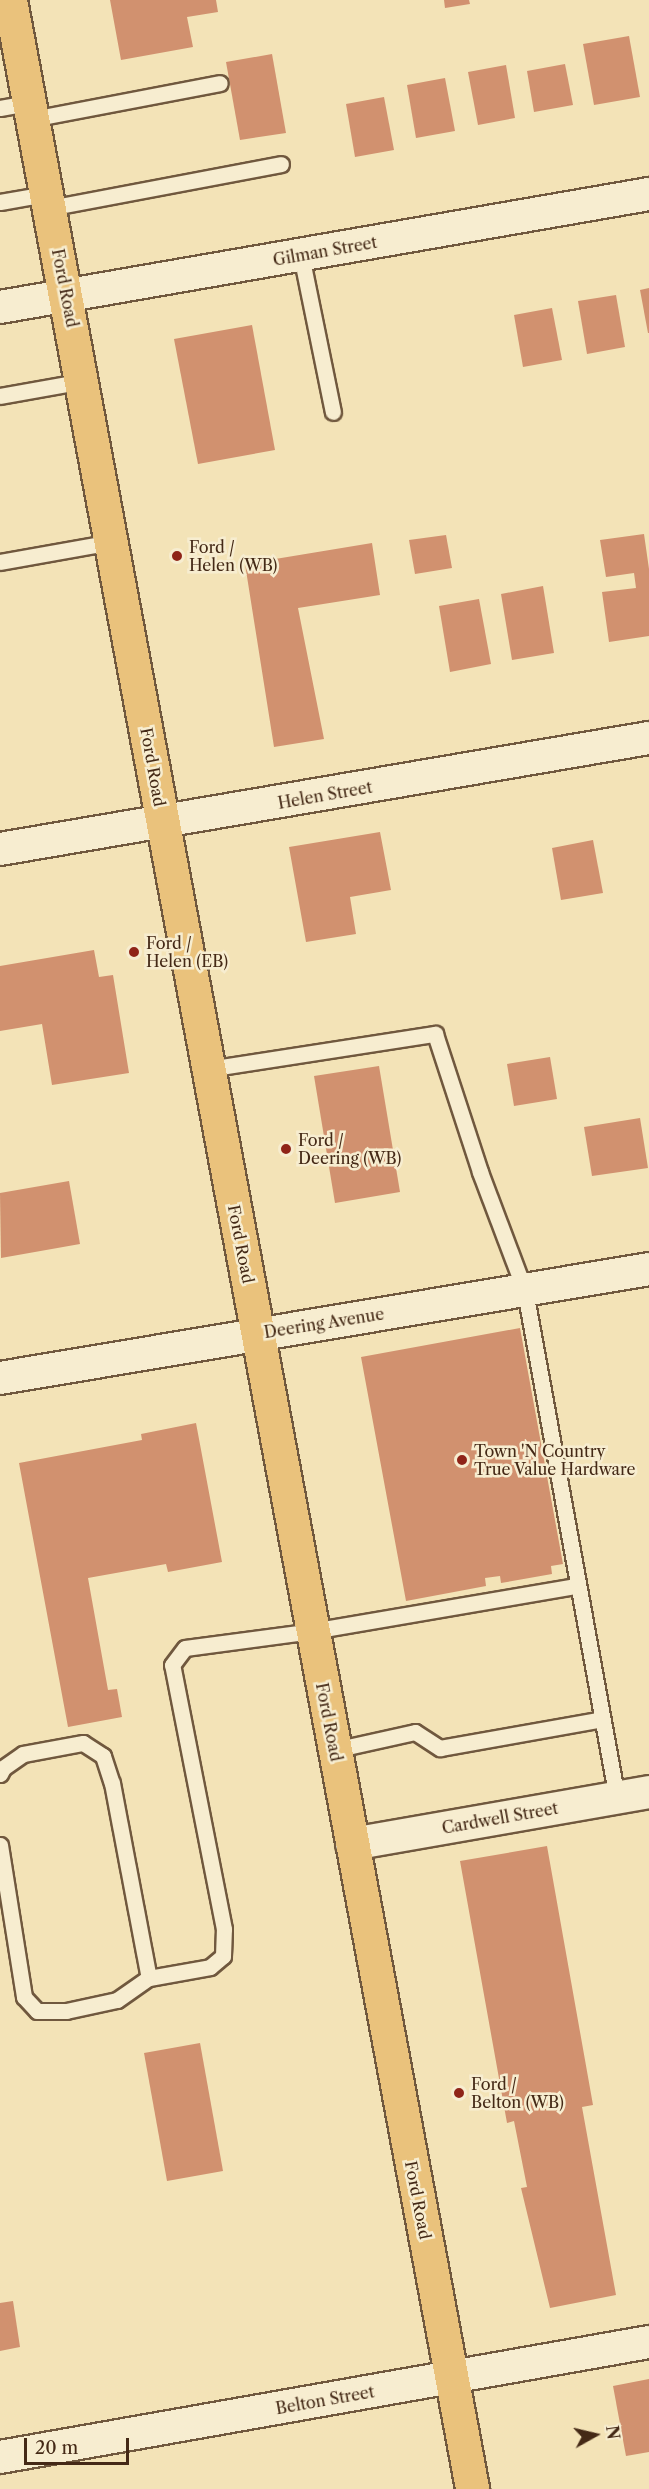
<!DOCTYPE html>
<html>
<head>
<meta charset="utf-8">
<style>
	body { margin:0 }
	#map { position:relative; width:649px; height:2489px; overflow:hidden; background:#f3e3b7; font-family:"Libre Caslon Text",serif }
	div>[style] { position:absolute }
	.building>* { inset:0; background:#d1916f }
	.roads { filter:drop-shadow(2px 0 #70583e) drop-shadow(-2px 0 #70583e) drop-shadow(0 2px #70583e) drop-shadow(0 -2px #70583e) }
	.lane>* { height:15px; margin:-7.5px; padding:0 7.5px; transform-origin:7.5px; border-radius:7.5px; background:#f7edd0 }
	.street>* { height:32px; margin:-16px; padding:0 16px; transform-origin:16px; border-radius:16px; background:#f7edd0 }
	.primary>* { height:33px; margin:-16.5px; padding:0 16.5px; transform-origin:16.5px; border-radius:16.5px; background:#eac27c }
	.dots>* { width:16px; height:16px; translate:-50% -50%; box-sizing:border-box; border:3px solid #f7edd0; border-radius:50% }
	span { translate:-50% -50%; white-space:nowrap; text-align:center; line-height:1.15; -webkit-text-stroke:5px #f7edd0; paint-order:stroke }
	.street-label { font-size:16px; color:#442916 }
	.poi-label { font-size:16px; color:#442916 }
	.left { translate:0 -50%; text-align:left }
	.north { position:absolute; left:565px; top:2405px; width:60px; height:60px; -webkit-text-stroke:4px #f7edd0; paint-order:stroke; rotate:82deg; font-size:16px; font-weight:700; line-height:24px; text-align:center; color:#442916 }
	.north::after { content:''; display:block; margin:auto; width:21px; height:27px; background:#442916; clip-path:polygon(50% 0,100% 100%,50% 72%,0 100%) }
	.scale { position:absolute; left:24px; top:2438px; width:105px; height:27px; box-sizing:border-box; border:3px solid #442916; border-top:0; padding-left:8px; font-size:18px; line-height:21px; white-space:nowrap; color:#442916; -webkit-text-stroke:4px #f7edd0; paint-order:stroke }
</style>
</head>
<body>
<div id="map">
	<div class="building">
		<i style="clip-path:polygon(110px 0,216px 0,218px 12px,187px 17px,193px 47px,121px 60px)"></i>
		<i style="clip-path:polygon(444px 0,469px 0,470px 4px,445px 8px)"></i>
		<i style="clip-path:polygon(629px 36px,640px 97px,594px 105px,583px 44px)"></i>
		<i style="clip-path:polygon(272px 54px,286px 133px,240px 140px,226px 62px)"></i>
		<i style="clip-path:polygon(565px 64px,573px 105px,534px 112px,527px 71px)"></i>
		<i style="clip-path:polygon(506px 65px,515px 118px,478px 125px,468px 72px)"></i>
		<i style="clip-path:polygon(445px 78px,455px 131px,416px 138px,407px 85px)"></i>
		<i style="clip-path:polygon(384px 97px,394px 150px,355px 157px,346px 104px)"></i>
		<i style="clip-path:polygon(649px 288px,649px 333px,648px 333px,640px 290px)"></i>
		<i style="clip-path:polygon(616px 295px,625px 347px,587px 354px,578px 301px)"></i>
		<i style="clip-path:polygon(552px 308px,562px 360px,523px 367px,514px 315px)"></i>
		<i style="clip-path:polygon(252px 325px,275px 450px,198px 464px,174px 339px)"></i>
		<i style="clip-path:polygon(644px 534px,649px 569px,649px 636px,609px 642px,602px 592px,636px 588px,634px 573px,606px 577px,600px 540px)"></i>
		<i style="clip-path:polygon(446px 535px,452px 568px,415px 574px,409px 540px)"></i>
		<i style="clip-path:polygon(372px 543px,380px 595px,298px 608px,324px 739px,274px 747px,245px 564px)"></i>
		<i style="clip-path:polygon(543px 586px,554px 653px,512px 660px,501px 594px)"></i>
		<i style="clip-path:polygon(479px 599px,491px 664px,450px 672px,439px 606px)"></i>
		<i style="clip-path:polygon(380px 832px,391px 890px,350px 897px,356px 934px,306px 942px,289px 847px)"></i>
		<i style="clip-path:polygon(593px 840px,603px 893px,561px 900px,552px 848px)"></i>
		<i style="clip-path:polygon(94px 950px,99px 977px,113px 975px,129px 1073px,52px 1085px,42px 1024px,0 1031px,0 966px)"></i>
		<i style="clip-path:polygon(550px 1057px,557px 1099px,514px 1106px,507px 1064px)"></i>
		<i style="clip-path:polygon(379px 1066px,400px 1192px,335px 1203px,314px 1076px)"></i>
		<i style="clip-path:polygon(640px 1118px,648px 1168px,592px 1176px,584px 1127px)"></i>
		<i style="clip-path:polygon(69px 1181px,80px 1244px,1px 1258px,0 1193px)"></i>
		<i style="clip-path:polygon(520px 1328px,563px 1564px,551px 1566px,552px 1574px,501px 1583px,500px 1576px,485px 1578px,486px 1586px,406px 1601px,361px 1357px)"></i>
		<i style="clip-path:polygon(196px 1423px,222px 1562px,168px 1572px,166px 1564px,88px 1578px,108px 1690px,117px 1689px,122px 1717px,68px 1727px,19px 1463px,142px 1440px,141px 1434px)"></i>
		<i style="clip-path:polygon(547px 1846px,593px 2105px,582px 2107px,616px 2295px,550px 2308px,521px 2188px,527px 2187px,514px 2121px,507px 2123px,460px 1861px)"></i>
		<i style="clip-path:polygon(200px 2043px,223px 2171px,167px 2181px,144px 2053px)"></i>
		<i style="clip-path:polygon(13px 2301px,20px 2347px,0 2351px,0 2303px)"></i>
		<i style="clip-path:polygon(649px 2379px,649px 2452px,626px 2456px,613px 2386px)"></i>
	</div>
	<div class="roads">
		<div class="lane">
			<i style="left:0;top:108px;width:29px;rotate:-10deg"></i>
			<i style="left:32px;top:119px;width:191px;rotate:-10.8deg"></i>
			<i style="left:0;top:202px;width:47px;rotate:-9.9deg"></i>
			<i style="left:49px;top:208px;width:236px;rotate:-10.7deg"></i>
			<i style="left:301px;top:255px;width:160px;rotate:78.5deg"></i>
			<i style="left:0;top:396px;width:84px;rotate:-10.2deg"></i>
			<i style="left:0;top:562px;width:114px;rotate:-10.1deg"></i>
			<i style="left:208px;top:1069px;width:230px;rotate:-8.8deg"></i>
			<i style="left:435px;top:1034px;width:145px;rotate:71.9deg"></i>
			<i style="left:480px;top:1172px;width:127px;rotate:69.3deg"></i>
			<i style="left:525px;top:1291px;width:515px;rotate:79.72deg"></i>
			<i style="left:334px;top:1750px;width:83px;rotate:-12.5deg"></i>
			<i style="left:415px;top:1732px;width:30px;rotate:33deg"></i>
			<i style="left:440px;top:1748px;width:165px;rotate:-10.1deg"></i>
			<i style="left:0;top:1774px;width:7px;rotate:-63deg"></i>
			<i style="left:3px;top:1768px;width:24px;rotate:-35deg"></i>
			<i style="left:23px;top:1754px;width:61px;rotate:-10.4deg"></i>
			<i style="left:83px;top:1743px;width:24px;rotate:33deg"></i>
			<i style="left:103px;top:1756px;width:28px;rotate:72deg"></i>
			<i style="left:112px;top:1783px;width:198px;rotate:79.3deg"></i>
			<i style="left:0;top:1845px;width:154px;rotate:81deg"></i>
			<i style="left:24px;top:1997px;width:19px;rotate:47deg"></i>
			<i style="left:37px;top:2011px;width:29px"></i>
			<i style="left:66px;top:2011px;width:52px;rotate:-12.2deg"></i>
			<i style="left:117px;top:2000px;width:39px;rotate:-35deg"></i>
			<i style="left:149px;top:1978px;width:62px;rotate:-10.2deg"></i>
			<i style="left:210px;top:1967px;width:17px;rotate:-40deg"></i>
			<i style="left:223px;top:1956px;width:27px;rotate:-88deg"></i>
			<i style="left:224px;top:1929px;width:269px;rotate:-101.1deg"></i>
			<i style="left:172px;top:1665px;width:21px;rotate:-53deg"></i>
			<i style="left:185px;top:1648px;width:128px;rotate:-7.6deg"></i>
			<i style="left:312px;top:1631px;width:268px;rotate:-9.7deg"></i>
		</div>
		<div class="street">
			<i style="left:0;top:307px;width:659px;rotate:-9.88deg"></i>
			<i style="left:0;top:849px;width:658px;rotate:-9.71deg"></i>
			<i style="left:0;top:1378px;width:658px;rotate:-9.53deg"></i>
			<i style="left:352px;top:1844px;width:302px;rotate:-9.9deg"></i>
			<i style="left:0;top:2457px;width:659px;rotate:-10.05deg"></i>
		</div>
		<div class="primary">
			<i style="left:10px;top:0;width:2532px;rotate:79.48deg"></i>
		</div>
	</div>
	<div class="dots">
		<i style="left:177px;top:556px;background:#8f2418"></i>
		<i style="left:134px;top:952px;background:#8f2418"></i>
		<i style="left:286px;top:1149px;background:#8f2418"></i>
		<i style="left:462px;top:1460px;background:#8f2418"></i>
		<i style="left:459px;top:2093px;background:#8f2418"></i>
	</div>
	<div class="street-label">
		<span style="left:325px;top:251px;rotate:-10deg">Gilman Street</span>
		<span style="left:65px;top:288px;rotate:79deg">Ford Road</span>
		<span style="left:153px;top:767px;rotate:80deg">Ford Road</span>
		<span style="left:325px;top:795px;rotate:-10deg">Helen Street</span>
		<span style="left:241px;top:1244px;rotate:79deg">Ford Road</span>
		<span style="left:324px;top:1323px;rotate:-9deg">Deering Avenue</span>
		<span style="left:329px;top:1722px;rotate:79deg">Ford Road</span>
		<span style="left:500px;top:1818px;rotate:-10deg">Cardwell Street</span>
		<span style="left:418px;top:2200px;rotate:79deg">Ford Road</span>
		<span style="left:325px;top:2400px;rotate:-10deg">Belton Street</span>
	</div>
	<div class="poi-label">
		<span class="left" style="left:189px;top:556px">Ford /<br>Helen (WB)</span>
		<span class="left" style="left:146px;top:952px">Ford /<br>Helen (EB)</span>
		<span class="left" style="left:298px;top:1149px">Ford /<br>Deering (WB)</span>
		<span class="left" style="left:474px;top:1460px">Town 'N Country<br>True Value Hardware</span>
		<span class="left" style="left:471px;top:2093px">Ford /<br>Belton (WB)</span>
	</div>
	<div class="north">N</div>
	<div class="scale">20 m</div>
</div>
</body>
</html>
